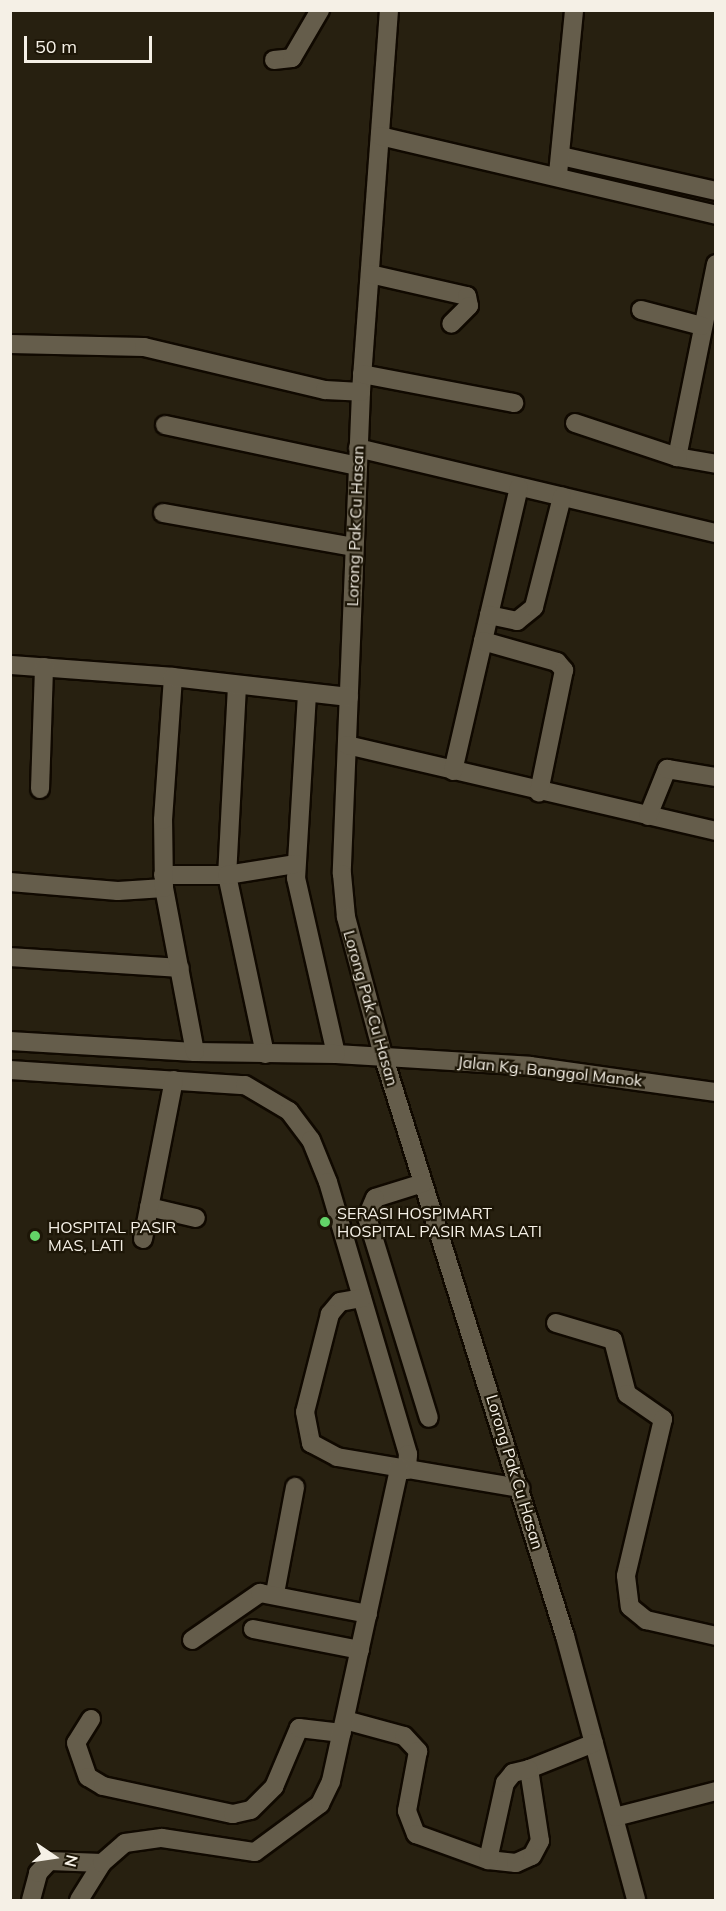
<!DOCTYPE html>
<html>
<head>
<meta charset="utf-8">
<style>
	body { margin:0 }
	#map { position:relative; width:726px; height:1911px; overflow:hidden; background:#272010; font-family:Mulish,sans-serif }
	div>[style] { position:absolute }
	.roads { filter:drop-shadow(2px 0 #100900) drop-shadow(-2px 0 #100900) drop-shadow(0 2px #100900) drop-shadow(0 -2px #100900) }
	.minor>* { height:18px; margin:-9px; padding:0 9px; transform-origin:9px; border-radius:9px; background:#655d4b }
	.dots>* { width:16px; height:16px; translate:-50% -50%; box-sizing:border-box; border:3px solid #1d1607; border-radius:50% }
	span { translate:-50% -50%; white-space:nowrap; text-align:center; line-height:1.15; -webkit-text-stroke:4.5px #1d1607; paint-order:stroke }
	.street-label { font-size:16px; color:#f5f0e6 }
	.poi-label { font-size:16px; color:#f5f0e6 }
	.left { translate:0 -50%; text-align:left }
	.frame { position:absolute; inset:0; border:12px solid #f5f0e6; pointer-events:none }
	.north { position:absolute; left:24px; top:1827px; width:60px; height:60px; -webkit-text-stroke:4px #1d1607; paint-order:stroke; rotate:103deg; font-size:16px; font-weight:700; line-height:24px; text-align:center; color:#f5f0e6 }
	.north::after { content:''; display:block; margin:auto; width:21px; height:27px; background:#f5f0e6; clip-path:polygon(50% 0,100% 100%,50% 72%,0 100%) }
	.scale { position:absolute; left:24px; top:36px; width:128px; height:27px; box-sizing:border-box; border:3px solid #f5f0e6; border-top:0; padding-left:8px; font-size:18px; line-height:21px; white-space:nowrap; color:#f5f0e6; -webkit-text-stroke:4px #1d1607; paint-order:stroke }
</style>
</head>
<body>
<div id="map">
	<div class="roads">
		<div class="minor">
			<i style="left:389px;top:10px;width:383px;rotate:94.2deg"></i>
			<i style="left:361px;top:392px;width:482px;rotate:92.3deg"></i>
			<i style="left:342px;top:874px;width:43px;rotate:84.7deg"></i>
			<i style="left:346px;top:917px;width:143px;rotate:75deg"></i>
			<i style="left:383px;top:1055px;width:609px;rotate:72.61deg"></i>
			<i style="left:565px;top:1636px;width:273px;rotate:74.9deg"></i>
			<i style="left:274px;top:60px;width:18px;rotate:-6deg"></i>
			<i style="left:292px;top:58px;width:56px;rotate:-59.7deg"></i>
			<i style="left:380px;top:136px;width:345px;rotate:13.2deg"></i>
			<i style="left:561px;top:156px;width:159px;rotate:12.7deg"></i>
			<i style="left:558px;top:174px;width:165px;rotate:-84.4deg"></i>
			<i style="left:716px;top:264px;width:197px;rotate:101.4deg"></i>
			<i style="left:677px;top:457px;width:40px;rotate:10deg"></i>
			<i style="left:370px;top:274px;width:99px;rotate:12.8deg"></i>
			<i style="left:467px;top:296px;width:10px;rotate:79deg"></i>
			<i style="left:469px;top:306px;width:25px;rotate:135deg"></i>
			<i style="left:641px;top:310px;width:63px;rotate:14.7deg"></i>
			<i style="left:10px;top:344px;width:134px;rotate:1.3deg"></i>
			<i style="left:144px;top:347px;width:186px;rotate:13.4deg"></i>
			<i style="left:325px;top:390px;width:36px;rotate:3deg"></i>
			<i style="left:362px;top:374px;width:155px;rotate:10.8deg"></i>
			<i style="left:575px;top:423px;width:108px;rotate:18.4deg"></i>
			<i style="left:165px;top:425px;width:197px;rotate:12deg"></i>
			<i style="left:358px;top:448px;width:368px;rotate:13.4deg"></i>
			<i style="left:163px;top:513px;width:194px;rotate:10.1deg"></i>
			<i style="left:489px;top:615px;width:131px;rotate:-76.8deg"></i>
			<i style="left:483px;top:641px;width:27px;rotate:-77deg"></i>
			<i style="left:489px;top:615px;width:29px;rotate:12deg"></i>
			<i style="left:517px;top:621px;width:22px;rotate:-39deg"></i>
			<i style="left:534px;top:607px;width:114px;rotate:-75.7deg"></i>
			<i style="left:10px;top:665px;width:163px;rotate:4.2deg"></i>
			<i style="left:237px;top:686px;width:189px;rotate:93deg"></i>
			<i style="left:227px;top:875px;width:183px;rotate:78deg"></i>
			<i style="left:307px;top:694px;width:184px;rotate:93.4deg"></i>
			<i style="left:296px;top:878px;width:180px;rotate:77.2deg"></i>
			<i style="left:336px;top:1054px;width:194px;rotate:3.5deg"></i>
			<i style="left:530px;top:1066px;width:188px;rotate:8deg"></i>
			<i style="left:347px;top:745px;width:379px;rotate:13.1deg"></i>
			<i style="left:453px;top:771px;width:133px;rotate:-77deg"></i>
			<i style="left:483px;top:641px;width:77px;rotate:15.8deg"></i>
			<i style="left:557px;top:662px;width:11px;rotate:49deg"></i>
			<i style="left:564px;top:670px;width:125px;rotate:101.6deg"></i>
			<i style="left:40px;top:789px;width:122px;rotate:-88.1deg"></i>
			<i style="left:648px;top:816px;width:51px;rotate:-68deg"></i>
			<i style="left:667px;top:769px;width:50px;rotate:9.3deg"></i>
			<i style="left:163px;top:875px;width:64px"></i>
			<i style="left:227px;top:875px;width:70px;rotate:-9.1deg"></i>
			<i style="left:10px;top:882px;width:108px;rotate:4.8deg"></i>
			<i style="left:118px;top:891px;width:46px;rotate:-3.7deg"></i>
			<i style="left:10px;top:957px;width:170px;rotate:3.7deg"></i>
			<i style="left:10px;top:1041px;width:185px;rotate:3.4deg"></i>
			<i style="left:336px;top:1054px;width:141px;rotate:-179.2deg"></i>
			<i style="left:195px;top:1052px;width:167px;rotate:-100.7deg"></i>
			<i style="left:164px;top:888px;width:68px;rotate:-90.8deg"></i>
			<i style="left:163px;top:820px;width:143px;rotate:-86deg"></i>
			<i style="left:173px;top:677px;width:177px;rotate:6.5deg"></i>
			<i style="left:10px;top:1070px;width:235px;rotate:3.7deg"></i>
			<i style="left:245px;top:1085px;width:51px;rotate:30.6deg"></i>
			<i style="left:289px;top:1111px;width:36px;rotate:53deg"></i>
			<i style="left:311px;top:1140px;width:45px;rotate:68deg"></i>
			<i style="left:328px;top:1182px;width:284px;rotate:73.6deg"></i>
			<i style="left:408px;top:1454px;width:16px;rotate:94deg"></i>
			<i style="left:423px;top:1183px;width:50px;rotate:162.6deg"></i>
			<i style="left:375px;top:1198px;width:21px;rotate:113deg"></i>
			<i style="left:367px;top:1217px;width:210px;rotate:72.9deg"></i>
			<i style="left:149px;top:1207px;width:48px;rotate:13.2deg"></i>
			<i style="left:143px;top:1239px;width:162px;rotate:-79deg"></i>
			<i style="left:362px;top:1298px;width:22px;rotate:170deg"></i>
			<i style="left:340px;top:1302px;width:16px;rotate:130deg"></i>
			<i style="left:330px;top:1314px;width:101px;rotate:104.3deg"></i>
			<i style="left:305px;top:1412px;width:32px;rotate:79deg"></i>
			<i style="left:311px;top:1443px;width:30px;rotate:28deg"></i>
			<i style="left:337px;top:1457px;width:186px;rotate:9.6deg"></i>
			<i style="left:556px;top:1323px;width:59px;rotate:16.6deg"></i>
			<i style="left:613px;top:1340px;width:56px;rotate:75.5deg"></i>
			<i style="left:627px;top:1394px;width:44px;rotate:34.8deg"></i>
			<i style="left:663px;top:1419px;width:161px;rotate:103.3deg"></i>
			<i style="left:626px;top:1576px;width:31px;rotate:83deg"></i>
			<i style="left:630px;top:1607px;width:21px;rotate:39deg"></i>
			<i style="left:646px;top:1620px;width:72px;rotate:12.9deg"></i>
			<i style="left:275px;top:1593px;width:108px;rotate:-79.3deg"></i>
			<i style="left:253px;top:1629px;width:109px;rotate:11.1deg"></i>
			<i style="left:192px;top:1640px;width:83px;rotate:-34.7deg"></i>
			<i style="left:260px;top:1593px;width:110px;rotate:11deg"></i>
			<i style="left:91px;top:1719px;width:28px;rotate:122deg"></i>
			<i style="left:76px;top:1743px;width:36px;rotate:71deg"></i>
			<i style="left:88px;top:1777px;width:17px;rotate:31deg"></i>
			<i style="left:103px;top:1786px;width:133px;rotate:12.2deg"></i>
			<i style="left:233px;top:1814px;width:18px;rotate:-13deg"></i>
			<i style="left:251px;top:1810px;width:33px;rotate:-45deg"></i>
			<i style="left:274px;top:1787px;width:64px;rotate:-67deg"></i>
			<i style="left:299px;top:1728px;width:43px;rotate:6.6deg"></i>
			<i style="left:345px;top:1720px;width:61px;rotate:15.2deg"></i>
			<i style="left:404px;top:1736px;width:21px;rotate:47deg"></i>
			<i style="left:418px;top:1751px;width:61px;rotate:100.4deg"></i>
			<i style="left:407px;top:1811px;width:25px;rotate:69deg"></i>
			<i style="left:416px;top:1834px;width:77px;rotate:19.9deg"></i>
			<i style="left:488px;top:1860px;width:28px;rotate:6deg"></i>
			<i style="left:516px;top:1863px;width:17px;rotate:-24deg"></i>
			<i style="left:532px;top:1856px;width:17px;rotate:-62deg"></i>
			<i style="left:540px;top:1841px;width:73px;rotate:-98.7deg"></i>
			<i style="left:529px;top:1769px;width:70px;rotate:-21.8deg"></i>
			<i style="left:615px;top:1817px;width:104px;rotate:-14.4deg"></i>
			<i style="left:488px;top:1860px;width:79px;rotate:-77.6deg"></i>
			<i style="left:505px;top:1783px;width:13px;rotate:-51deg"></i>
			<i style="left:513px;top:1773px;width:16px;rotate:-14deg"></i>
			<i style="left:31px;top:1900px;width:28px;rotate:-75deg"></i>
			<i style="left:38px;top:1873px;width:16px;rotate:-47deg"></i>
			<i style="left:49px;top:1861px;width:53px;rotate:2.2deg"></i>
			<i style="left:79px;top:1900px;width:44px;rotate:-58.1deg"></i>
			<i style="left:102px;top:1863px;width:30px;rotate:-41deg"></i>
			<i style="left:125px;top:1843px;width:37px;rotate:-8deg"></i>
			<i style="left:162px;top:1838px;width:94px;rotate:8.6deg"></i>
			<i style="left:255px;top:1852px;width:81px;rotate:-36.4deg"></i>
			<i style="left:320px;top:1804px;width:25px;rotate:-64deg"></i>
			<i style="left:331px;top:1781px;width:320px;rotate:-77.7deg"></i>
		</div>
	</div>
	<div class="dots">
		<i style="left:325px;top:1222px;background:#63d468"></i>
		<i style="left:35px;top:1236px;background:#63d468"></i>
	</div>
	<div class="street-label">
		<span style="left:355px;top:526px;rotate:-88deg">Lorong Pak Cu Hasan</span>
		<span style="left:371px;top:1008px;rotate:74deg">Lorong Pak Cu Hasan</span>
		<span style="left:550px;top:1071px;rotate:6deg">Jalan Kg. Banggol Manok</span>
		<span style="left:515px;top:1472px;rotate:73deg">Lorong Pak Cu Hasan</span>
	</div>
	<div class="poi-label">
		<span class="left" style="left:337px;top:1222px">SERASI HOSPIMART<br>HOSPITAL PASIR MAS LATI</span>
		<span class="left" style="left:48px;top:1236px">HOSPITAL PASIR<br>MAS, LATI</span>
	</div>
	<div class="frame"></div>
	<div class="north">N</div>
	<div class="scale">50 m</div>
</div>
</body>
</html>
